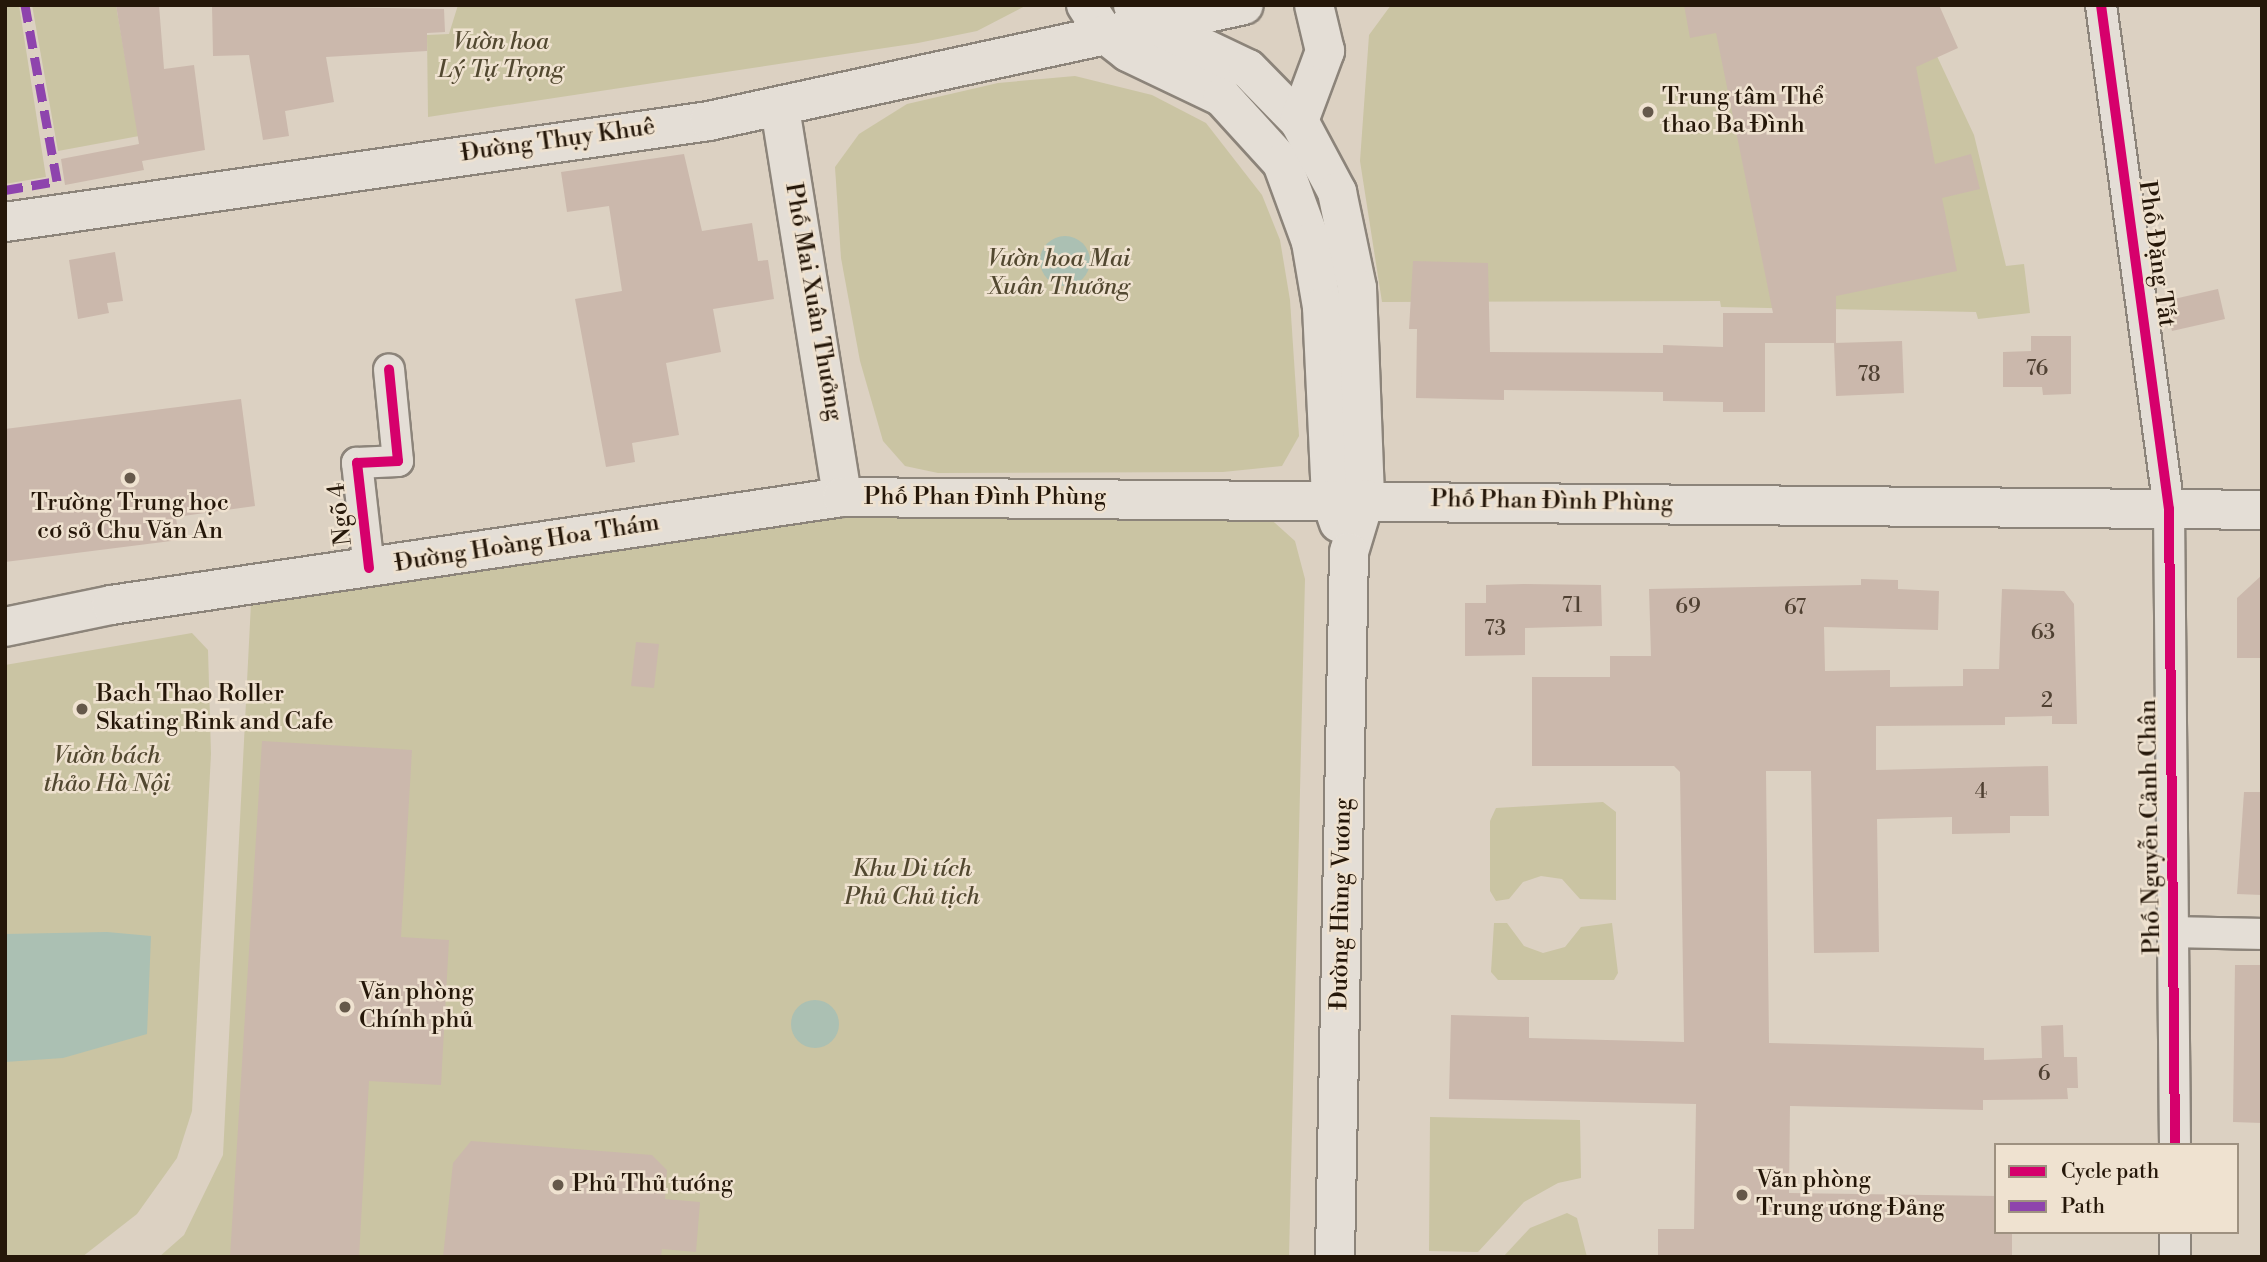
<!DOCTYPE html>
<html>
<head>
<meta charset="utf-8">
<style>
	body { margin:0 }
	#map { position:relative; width:2267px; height:1262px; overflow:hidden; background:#dcd1c2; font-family:"Libre Bodoni",serif }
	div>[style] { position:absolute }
	.green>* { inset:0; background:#cac4a3 }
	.water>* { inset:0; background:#abc0b3 }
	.round { border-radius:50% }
	.building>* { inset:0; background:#cbb8ac }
	.roads { filter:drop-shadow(2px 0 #8c847a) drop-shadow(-2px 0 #8c847a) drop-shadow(0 2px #8c847a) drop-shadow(0 -2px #8c847a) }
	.street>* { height:30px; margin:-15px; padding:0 15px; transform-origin:15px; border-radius:15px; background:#e4ded6 }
	.secondary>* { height:38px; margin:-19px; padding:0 19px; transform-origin:19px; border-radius:19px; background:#e4ded6 }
	.quiet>* { height:9px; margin-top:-4.5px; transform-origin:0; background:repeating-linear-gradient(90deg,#8e44ad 0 18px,transparent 0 27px) }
	.cycleway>* { height:10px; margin:-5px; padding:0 5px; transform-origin:5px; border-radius:5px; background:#d6006c }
	.dots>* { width:19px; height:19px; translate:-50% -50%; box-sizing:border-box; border:4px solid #efe2d0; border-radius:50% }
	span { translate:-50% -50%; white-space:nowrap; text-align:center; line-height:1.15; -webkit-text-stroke:5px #efe2d0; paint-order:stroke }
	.number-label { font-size:21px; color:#4f4032 }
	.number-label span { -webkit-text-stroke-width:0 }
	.park-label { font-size:24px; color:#524830; font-style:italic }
	.poi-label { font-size:24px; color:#251709 }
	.left { translate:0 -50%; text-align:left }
	.street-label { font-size:24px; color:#251709 }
	.frame { position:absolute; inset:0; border:7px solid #251709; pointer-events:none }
	.legend { position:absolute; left:1994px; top:1143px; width:245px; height:91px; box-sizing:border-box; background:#efe2d0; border:2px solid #9e9180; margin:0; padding:9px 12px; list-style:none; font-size:21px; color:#251709 }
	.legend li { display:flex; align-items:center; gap:14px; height:35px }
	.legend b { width:35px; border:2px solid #9e9180 }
</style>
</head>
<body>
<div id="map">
	<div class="green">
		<i style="clip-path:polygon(5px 5px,19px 5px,46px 177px,5px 184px)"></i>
		<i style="clip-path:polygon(32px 5px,116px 5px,139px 136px,58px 151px)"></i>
		<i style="clip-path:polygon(458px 5px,1027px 5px,977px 31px,918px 43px,428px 117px,427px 35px,449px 34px)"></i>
		<i style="clip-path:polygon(1391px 5px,1913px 5px,1974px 135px,2006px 266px,2024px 264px,2030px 313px,1978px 319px,1976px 312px,1721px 307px,1720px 301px,1382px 302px,1360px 161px,1369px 35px)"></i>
		<i style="clip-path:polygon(1075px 76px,1152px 95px,1206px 123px,1262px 195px,1280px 240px,1290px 300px,1299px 436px,1282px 466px,1223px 472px,938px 473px,905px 466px,883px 441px,860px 361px,841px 258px,835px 167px,859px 134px,907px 104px,998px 83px)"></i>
		<i style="clip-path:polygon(830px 511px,1265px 514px,1295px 541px,1305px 579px,1289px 1257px,159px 1257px,184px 1235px,223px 1155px,251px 603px)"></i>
		<i style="clip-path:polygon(192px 633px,208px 650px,211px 754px,192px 1111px,177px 1158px,137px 1214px,82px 1257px,5px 1257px,5px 665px)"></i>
		<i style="clip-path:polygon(1603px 802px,1616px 812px,1616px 900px,1580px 899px,1562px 879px,1541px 876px,1523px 882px,1509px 899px,1496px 901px,1490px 891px,1490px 821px,1496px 808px)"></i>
		<i style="clip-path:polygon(1494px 923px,1507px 923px,1524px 946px,1543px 953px,1565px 947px,1581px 927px,1612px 923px,1618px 973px,1614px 980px,1498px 980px,1491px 972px)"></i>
		<i style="clip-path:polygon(1430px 1117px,1580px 1120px,1581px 1178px,1558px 1183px,1524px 1202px,1478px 1252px,1429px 1251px)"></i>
		<i style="clip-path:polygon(1567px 1213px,1577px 1218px,1587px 1257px,1503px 1257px,1530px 1228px)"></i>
	</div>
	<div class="water">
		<i class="round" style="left:1040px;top:236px;width:50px;height:50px"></i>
		<i style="clip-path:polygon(107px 932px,151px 936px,147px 1034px,63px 1058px,5px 1062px,5px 934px)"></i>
		<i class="round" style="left:791px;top:1000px;width:48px;height:48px"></i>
	</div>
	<div class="building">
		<i style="clip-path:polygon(116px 5px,159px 5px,164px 69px,194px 65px,205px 150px,142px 161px,144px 170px,65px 185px,61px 159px,139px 144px)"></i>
		<i style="clip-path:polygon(212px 5px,444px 9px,445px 32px,427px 33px,427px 51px,326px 57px,334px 102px,285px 111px,289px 136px,263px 140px,249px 55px,213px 56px)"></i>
		<i style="clip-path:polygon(1684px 5px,1939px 5px,1958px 48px,1916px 67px,1935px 164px,1971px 154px,1980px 189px,1942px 198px,1957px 271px,1836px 296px,1836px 343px,1765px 343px,1765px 412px,1723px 412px,1723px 402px,1663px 401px,1663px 392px,1504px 390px,1504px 400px,1416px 398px,1417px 329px,1409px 329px,1413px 261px,1488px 263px,1490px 352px,1663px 353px,1663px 345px,1723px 347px,1723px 313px,1773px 313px,1716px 33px,1690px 38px)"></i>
		<i style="clip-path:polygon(684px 154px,702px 231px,752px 223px,758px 261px,768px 260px,774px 299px,713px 309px,721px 352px,666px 363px,679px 435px,632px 443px,635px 462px,606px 467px,575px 299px,622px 291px,609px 206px,567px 212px,561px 172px)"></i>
		<i style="clip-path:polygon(115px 252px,123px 301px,107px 303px,109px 313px,78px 319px,69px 260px)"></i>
		<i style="clip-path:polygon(2218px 289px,2225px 319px,2172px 331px,2165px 301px)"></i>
		<i style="clip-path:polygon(2031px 336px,2071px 336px,2071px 394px,2043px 395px,2042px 387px,2003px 387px,2003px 352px,2031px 351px)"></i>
		<i style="clip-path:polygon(1902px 341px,1904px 393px,1836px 396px,1834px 343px)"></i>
		<i style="clip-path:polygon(241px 399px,255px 506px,176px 517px,179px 540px,5px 562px,5px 429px)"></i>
		<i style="clip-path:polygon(2262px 575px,2262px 658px,2237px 658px,2237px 598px)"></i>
		<i style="clip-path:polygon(1861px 579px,1898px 580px,1898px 589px,1939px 591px,1938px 630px,1824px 627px,1825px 671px,1890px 670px,1890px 687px,1963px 686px,1963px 669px,1999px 669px,2002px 589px,2064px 591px,2074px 604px,2077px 724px,2052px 724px,2052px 716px,2005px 717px,2005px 725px,1876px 726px,1876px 770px,2048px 766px,2049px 816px,2010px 816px,2010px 833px,1952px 834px,1952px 817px,1877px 819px,1879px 952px,1814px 953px,1811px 771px,1766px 771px,1769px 1043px,1984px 1048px,1984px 1060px,2042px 1058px,2041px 1026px,2063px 1025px,2064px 1057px,2077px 1057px,2078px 1088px,2067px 1088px,2068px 1099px,1983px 1100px,1983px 1110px,1790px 1106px,1789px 1193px,1996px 1196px,1996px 1232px,2012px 1232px,2012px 1257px,1658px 1257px,1658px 1229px,1694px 1229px,1696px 1104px,1449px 1099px,1451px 1015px,1529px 1017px,1529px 1038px,1684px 1042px,1680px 772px,1674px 766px,1532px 766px,1532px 677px,1610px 677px,1610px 656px,1651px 656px,1649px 589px,1861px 585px)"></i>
		<i style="clip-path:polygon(1524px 584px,1601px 585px,1602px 626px,1525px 628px,1525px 655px,1465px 656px,1465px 603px,1486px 603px,1486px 585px)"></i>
		<i style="clip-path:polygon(636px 642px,659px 644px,654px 688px,631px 686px)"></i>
		<i style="clip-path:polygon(262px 741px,412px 750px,401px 937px,449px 940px,441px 1085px,369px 1081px,359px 1257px,230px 1257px)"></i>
		<i style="clip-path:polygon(2244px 792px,2262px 792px,2262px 895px,2237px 894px)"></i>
		<i style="clip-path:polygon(2235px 965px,2262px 965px,2262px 1123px,2233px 1122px)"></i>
		<i style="clip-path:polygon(471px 1141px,652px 1155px,667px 1170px,665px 1199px,700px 1202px,696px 1252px,662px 1249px,661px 1257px,443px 1257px,453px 1163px)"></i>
	</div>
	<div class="roads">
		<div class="street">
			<i style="left:2101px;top:5px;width:509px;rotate:82.32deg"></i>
			<i style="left:2169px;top:509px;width:636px;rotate:89.46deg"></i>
			<i style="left:369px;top:568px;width:106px;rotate:-96.5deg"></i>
			<i style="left:357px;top:463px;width:41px;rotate:-2.8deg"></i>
			<i style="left:398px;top:461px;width:92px;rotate:-95.6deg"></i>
			<i style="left:2173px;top:932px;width:89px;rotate:1.3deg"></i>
			<i style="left:2175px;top:1232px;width:25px;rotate:90deg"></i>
		</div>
		<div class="secondary">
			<i style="left:1086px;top:5px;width:35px;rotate:57deg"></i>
			<i style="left:1105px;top:34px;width:29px;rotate:38deg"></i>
			<i style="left:1128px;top:52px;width:104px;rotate:25.6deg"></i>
			<i style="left:1222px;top:97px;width:89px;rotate:47.7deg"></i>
			<i style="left:1282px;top:163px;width:84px;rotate:69.8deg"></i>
			<i style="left:1311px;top:242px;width:66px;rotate:80.4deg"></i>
			<i style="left:1322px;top:307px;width:193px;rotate:87.3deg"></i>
			<i style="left:1331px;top:500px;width:24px;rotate:71deg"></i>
			<i style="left:1133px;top:5px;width:25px;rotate:45deg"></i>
			<i style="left:1151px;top:23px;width:107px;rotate:25.4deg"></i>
			<i style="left:1248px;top:69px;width:73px;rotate:45.6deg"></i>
			<i style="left:1299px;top:121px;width:81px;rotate:61.8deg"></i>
			<i style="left:1337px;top:192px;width:98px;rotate:78.2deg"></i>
			<i style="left:1357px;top:288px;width:211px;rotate:87.8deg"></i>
			<i style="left:1365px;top:499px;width:55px;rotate:106.8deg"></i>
			<i style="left:1349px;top:552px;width:705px;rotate:91.14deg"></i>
			<i style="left:780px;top:108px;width:394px;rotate:80.9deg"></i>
			<i style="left:1299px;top:121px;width:75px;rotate:-69.6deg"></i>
			<i style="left:1325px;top:51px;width:47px;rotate:-103.4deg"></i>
			<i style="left:5px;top:222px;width:711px;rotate:-8.16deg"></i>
			<i style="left:709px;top:121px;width:547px;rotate:-12.23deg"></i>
			<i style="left:5px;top:627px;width:108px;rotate:-11.7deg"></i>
			<i style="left:111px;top:605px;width:739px;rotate:-8.4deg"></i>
			<i style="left:842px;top:497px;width:1420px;rotate:0.52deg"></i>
		</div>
	</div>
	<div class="quiet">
		<i style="left:5px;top:190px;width:53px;rotate:-9.8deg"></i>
		<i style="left:57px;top:181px;width:179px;rotate:-100.3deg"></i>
	</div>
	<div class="cycleway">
		<i style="left:2101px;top:5px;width:509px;rotate:82.32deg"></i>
		<i style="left:2169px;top:509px;width:636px;rotate:89.46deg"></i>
		<i style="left:369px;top:568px;width:106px;rotate:-96.5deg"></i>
		<i style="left:357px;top:463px;width:41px;rotate:-2.8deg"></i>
		<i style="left:398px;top:461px;width:92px;rotate:-95.6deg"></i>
	</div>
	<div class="dots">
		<i style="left:1648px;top:112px;background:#65584a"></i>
		<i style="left:130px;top:478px;background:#65584a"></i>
		<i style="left:82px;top:709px;background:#65584a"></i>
		<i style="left:345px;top:1007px;background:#65584a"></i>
		<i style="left:558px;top:1185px;background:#65584a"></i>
		<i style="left:1742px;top:1195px;background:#65584a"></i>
	</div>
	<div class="number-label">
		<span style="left:2037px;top:369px">76</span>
		<span style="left:1869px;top:375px">78</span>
		<span style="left:1572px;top:606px">71</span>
		<span style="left:1688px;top:607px">69</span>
		<span style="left:1795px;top:608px">67</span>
		<span style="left:1495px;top:629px">73</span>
		<span style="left:2043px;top:633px">63</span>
		<span style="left:2047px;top:701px">2</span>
		<span style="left:1981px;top:792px">4</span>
		<span style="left:2044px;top:1074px">6</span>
	</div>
	<div class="park-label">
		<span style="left:501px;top:57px">Vườn hoa<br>Lý Tự Trọng</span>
		<span style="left:1059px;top:274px">Vườn hoa Mai<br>Xuân Thưởng</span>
		<span style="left:107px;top:771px">Vườn bách<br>thảo Hà Nội</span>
		<span style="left:912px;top:884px">Khu Di tích<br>Phủ Chủ tịch</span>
	</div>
	<div class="poi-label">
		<span class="left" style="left:1662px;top:112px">Trung tâm Thể<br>thao Ba Đình</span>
		<span style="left:130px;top:518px">Trường Trung học<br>cơ sở Chu Văn An</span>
		<span class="left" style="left:96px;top:709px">Bach Thao Roller<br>Skating Rink and Cafe</span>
		<span class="left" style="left:359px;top:1007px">Văn phòng<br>Chính phủ</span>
		<span class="left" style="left:1756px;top:1195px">Văn phòng<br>Trung ương Đảng</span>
		<span class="left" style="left:572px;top:1185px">Phủ Thủ tướng</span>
	</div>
	<div class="street-label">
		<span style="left:558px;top:141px;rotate:-8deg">Đường Thụy Khuê</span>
		<span style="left:2156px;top:254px;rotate:82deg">Phố Đặng Tất</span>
		<span style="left:813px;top:302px;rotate:80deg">Phố Mai Xuân Thưởng</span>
		<span style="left:985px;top:498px">Phố Phan Đình Phùng</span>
		<span style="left:1552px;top:502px;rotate:1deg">Phố Phan Đình Phùng</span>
		<span style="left:341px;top:514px;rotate:-97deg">Ngõ 4</span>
		<span style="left:527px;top:544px;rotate:-9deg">Đường Hoàng Hoa Thám</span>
		<span style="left:2151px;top:827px;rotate:-91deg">Phố Nguyễn Cảnh Chân</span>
		<span style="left:1342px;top:904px;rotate:-89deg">Đường Hùng Vương</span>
	</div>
	<div class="frame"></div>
	<ul class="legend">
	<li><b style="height:9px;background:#d6006c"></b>Cycle path</li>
	<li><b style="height:9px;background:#8e44ad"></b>Path</li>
	</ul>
</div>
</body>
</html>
